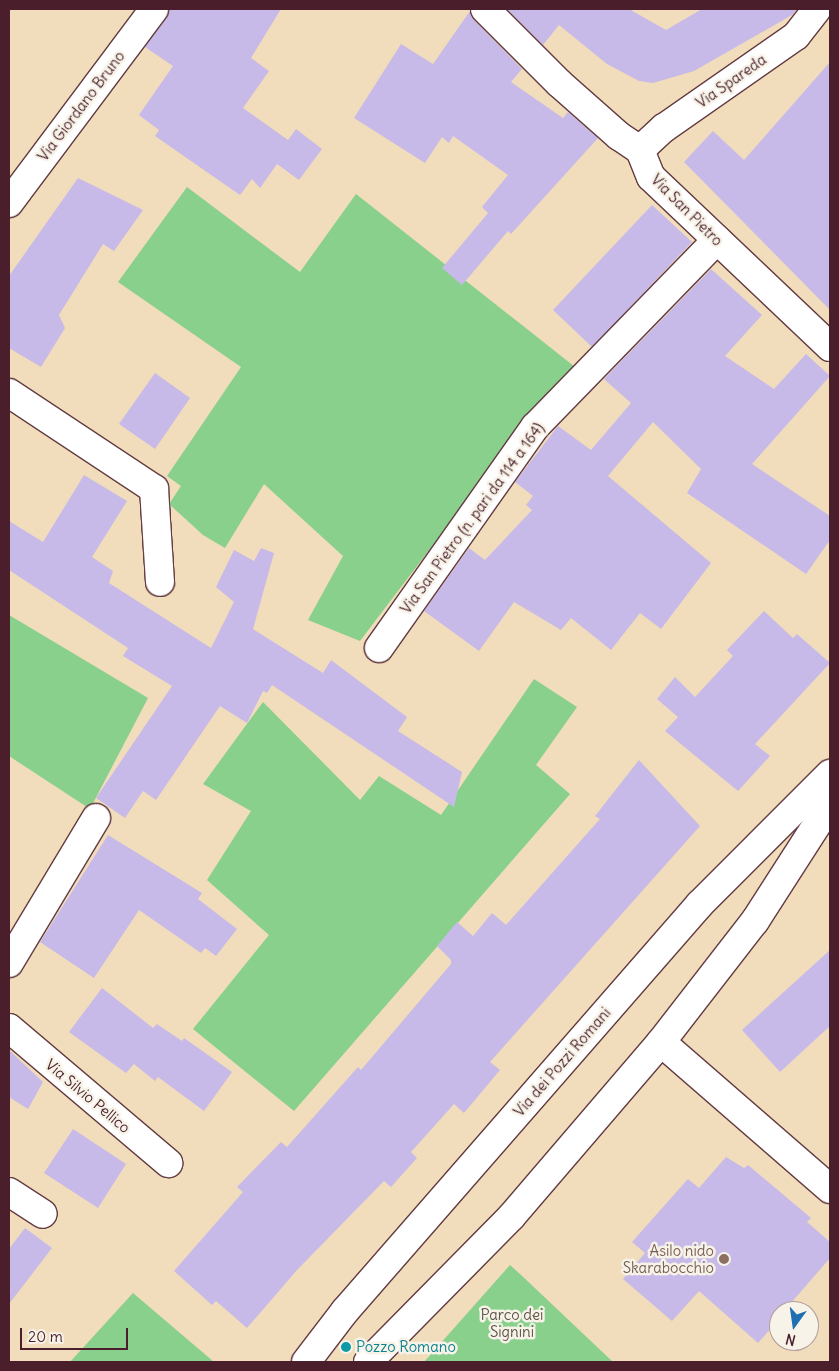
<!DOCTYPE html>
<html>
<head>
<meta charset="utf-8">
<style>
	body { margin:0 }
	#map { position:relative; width:839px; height:1371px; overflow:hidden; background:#f1dcbb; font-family:Delius,sans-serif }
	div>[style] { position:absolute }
	.green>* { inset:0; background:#88d08c }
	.building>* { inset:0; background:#c7bae8 }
	.roads { filter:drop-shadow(1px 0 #633b41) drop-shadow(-1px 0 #633b41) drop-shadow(0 1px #633b41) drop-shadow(0 -1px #633b41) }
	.minor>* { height:28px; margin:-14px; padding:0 14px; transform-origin:14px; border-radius:14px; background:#fff }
	.dots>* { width:14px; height:14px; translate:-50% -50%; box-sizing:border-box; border:2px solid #f7f3e8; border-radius:50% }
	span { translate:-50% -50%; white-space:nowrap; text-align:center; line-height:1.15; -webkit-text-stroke:5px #f7f3e8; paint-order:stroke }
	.street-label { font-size:15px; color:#4a1f2b }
	.education-label { font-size:15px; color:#785e54 }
	.right { translate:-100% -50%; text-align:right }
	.park-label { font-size:15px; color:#5d5448 }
	.culture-label { font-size:15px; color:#0d838f }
	.left { translate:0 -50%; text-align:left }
	.frame { position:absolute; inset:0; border:10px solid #4a1f2b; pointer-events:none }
	.north { position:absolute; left:769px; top:1301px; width:50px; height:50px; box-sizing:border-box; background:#f7f3e8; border:1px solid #b29e9c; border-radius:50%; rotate:194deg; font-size:14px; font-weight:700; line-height:20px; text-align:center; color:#4a1f2b }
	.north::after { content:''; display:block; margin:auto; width:18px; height:22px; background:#1f6fb2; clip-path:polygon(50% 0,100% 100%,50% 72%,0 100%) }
	.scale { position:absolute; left:20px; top:1328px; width:108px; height:22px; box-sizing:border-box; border:2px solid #4a1f2b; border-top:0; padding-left:6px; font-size:15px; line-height:18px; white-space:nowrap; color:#4a1f2b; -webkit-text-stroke:4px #f7f3e8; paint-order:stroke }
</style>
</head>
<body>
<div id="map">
	<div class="green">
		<i style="clip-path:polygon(187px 187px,300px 272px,356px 194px,575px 367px,534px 412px,360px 641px,308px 620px,343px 556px,264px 484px,225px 548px,203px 535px,169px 504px,181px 486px,167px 476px,241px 367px,118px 282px)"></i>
		<i style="clip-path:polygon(9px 615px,148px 698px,90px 809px,9px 756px)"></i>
		<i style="clip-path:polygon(534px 679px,577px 707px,536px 765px,570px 794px,294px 1111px,193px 1029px,269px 935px,207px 880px,251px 811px,203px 784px,263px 702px,360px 800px,379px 776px,441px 815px)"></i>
		<i style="clip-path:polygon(510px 1265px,520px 1274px,613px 1362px,424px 1362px)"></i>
		<i style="clip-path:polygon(133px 1293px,214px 1362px,70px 1362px)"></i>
	</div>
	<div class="building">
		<i style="clip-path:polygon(170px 9px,281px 9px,251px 58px,269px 71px,243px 108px,288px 140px,296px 129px,322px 149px,299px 180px,277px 164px,260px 188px,252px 179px,240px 195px,155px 136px,159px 130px,139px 115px,173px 66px,145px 47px)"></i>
		<i style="clip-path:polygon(507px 9px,629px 9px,666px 30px,702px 9px,797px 9px,792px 15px,694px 71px,653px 83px,639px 81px,607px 64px,559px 25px,543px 45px)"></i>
		<i style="clip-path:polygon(470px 11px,474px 20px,522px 69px,511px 82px,563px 118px,568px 112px,598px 138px,511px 234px,508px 231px,462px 285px,442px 268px,488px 213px,482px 207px,508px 175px,453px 136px,449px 143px,442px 137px,425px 163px,354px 118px,401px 44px,433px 64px)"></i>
		<i style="clip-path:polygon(830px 62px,830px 310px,684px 162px,713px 131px,744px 160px)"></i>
		<i style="clip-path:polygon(78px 178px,143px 210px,114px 251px,103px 244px,59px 315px,65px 328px,41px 367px,9px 348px,9px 276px)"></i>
		<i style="clip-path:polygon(652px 205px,692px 242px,592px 347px,553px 310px)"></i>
		<i style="clip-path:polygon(711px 269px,762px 315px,725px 356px,774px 389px,806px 354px,830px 376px,752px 464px,830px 516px,830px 540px,806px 574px,687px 493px,701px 469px,653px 422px,608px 476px,711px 563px,661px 629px,640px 613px,611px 650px,571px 618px,561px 630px,514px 602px,479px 651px,424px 611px,469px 548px,485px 560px,532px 510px,526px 505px,533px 496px,515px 482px,558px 426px,591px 450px,631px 403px,604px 379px)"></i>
		<i style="clip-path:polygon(155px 373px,190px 398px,155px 449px,119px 424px)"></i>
		<i style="clip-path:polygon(84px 475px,127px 501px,92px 557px,113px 571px,109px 583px,211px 648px,234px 602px,216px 587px,234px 550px,254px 561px,261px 548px,274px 553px,253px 629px,323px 673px,331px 660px,407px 717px,398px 731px,462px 772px,454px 807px,272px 685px,267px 693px,263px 691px,247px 723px,220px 706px,156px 800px,143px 791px,125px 818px,96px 798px,172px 686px,123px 656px,128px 648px,9px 570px,9px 521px,43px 542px)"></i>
		<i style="clip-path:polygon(764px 611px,793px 638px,797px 634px,830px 663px,755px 744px,770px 756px,738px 791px,665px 731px,678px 717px,657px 699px,675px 677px,695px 697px,733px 656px,727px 650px)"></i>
		<i style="clip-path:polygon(639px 760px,700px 826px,490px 1062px,500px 1070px,464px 1113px,454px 1104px,411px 1152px,417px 1158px,391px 1187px,384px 1181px,297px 1270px,247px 1328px,216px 1301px,212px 1305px,174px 1271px,243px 1192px,237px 1187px,281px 1142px,287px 1147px,358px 1067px,361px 1070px,451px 964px,451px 960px,437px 946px,457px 922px,473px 936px,492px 913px,506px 925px,600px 819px,595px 816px)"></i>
		<i style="clip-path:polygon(108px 835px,202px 893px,198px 899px,237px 929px,216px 956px,205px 948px,201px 953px,139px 910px,94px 978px,40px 942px)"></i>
		<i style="clip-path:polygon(830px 950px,830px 1026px,780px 1072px,742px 1030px)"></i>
		<i style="clip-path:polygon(102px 988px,153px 1028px,157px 1024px,182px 1041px,184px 1038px,232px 1072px,204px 1111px,158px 1077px,155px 1081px,134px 1064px,126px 1073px,69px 1032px)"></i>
		<i style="clip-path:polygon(9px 1050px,43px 1082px,28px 1109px,9px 1097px)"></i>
		<i style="clip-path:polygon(73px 1129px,126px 1164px,98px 1208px,44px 1173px)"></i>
		<i style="clip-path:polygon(726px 1157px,744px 1168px,748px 1165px,811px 1218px,807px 1222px,830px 1242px,830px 1258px,784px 1311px,779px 1311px,779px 1319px,758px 1343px,699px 1291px,672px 1321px,623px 1279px,645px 1253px,632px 1242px,688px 1179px,699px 1188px)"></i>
		<i style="clip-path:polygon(25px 1228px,52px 1248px,9px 1304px,9px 1249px)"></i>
	</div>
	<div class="roads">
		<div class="minor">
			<i style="left:485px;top:9px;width:105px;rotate:45deg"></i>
			<i style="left:559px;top:83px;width:80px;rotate:41.5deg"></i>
			<i style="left:619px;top:136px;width:25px;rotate:34deg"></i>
			<i style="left:640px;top:150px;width:29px;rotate:68deg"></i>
			<i style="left:651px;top:177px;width:247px;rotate:43.5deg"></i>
			<i style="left:640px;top:150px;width:33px;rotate:-43deg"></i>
			<i style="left:664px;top:128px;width:161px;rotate:-34.9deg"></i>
			<i style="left:796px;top:36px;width:34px;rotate:-52deg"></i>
			<i style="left:9px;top:203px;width:242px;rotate:-53.2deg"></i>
			<i style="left:9px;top:393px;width:174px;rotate:33.5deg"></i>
			<i style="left:154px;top:489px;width:93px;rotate:86.3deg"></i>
			<i style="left:379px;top:648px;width:271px;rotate:-54.8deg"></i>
			<i style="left:535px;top:427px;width:261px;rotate:-45.8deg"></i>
			<i style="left:9px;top:963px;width:169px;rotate:-59deg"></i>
			<i style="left:9px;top:1028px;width:209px;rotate:40.3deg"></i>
			<i style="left:661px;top:1042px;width:224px;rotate:41deg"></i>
			<i style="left:9px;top:1192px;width:40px;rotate:32.9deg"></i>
			<i style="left:306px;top:1362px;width:64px;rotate:-52.6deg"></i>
			<i style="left:345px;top:1311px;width:540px;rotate:-48.9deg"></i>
			<i style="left:700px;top:904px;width:184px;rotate:-45deg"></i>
			<i style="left:368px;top:1362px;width:204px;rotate:-45.4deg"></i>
			<i style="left:511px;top:1217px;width:230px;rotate:-49.4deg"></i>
			<i style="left:661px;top:1042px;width:153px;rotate:-52.2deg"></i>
			<i style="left:755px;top:921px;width:139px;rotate:-57.3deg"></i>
		</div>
	</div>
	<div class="dots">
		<i style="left:724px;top:1259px;background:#8d6e63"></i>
		<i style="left:346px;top:1347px;background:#0f9aa8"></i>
	</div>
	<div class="street-label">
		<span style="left:731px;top:81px;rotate:-35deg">Via Spareda</span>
		<span style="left:81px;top:106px;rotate:-53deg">Via Giordano Bruno</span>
		<span style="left:687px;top:210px;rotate:45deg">Via San Pietro</span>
		<span style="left:472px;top:518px;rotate:-54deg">Via San Pietro (n. pari da 114 a 164)</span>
		<span style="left:562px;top:1062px;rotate:-49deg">Via dei Pozzi Romani</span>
		<span style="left:88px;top:1096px;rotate:40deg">Via Silvio Pellico</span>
	</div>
	<div class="education-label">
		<span class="right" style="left:714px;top:1259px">Asilo nido<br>Skarabocchio</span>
	</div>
	<div class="park-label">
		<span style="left:512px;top:1323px">Parco dei<br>Signini</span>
	</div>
	<div class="culture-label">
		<span class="left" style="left:356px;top:1347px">Pozzo Romano</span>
	</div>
	<div class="frame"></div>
	<div class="north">N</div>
	<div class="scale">20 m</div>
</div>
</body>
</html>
